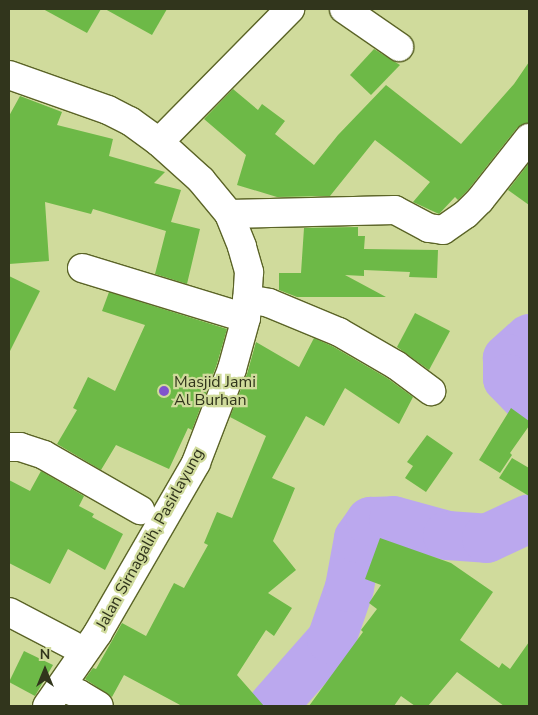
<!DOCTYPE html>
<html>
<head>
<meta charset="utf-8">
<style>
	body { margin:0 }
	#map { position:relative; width:538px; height:715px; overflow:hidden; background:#d0db9c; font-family:"Nunito Sans",sans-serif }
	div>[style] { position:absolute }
	.river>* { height:49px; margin:-24.5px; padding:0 24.5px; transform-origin:24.5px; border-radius:24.5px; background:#bba8ee }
	.building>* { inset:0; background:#6db947 }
	.roads { filter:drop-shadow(1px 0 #5b6427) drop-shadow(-1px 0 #5b6427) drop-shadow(0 1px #5b6427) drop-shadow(0 -1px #5b6427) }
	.minor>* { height:28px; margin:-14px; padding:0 14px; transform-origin:14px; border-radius:14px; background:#fff }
	.dots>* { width:14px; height:14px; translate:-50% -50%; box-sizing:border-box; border:2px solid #d0db9c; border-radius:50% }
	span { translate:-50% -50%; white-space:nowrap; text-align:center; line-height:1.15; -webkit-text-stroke:4.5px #d0db9c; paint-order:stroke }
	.poi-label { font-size:16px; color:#31351c }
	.left { translate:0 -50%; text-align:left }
	.street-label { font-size:16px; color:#31351c }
	.frame { position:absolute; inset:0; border:10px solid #31351c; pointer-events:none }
	.north { position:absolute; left:20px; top:645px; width:50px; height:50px; -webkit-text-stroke:4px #d0db9c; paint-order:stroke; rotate:0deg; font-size:14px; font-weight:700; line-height:20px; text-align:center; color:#31351c }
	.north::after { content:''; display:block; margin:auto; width:18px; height:22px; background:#31351c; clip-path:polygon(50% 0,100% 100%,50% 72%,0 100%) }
</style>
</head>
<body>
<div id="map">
	<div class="river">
		<i style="left:529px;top:338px;width:30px;rotate:138deg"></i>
		<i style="left:507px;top:358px;width:20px;rotate:90deg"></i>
		<i style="left:507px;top:378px;width:32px;rotate:46deg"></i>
		<i style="left:272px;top:706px;width:89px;rotate:-48.6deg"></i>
		<i style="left:331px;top:639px;width:55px;rotate:-70.9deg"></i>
		<i style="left:349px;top:587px;width:50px;rotate:-79.6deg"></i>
		<i style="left:358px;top:538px;width:21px;rotate:-55deg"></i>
		<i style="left:370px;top:521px;width:23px;rotate:-2deg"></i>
		<i style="left:393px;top:520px;width:56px;rotate:15.5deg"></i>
		<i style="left:447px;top:535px;width:39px;rotate:4deg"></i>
		<i style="left:486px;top:538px;width:47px;rotate:-24.9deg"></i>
	</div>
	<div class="building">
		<i style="clip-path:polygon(43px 9px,101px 9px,87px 33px)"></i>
		<i style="clip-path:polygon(105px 9px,167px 9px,152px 35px)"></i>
		<i style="clip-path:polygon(374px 49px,400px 65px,371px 95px,350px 75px)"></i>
		<i style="clip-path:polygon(529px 62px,529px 123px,517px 128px,468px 190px,458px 200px,455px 197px,439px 214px,413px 202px,430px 182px,375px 140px,330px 196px,277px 197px,237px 185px,246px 155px,204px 119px,233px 89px,258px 110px,262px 104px,285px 121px,275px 134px,314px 165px,338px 135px,386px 85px,461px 144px,514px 84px)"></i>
		<i style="clip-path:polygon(20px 96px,62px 112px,57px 125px,113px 139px,109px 156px,165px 172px,154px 183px,181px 190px,171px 222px,200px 229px,187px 284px,155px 274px,166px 231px,93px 209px,91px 214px,45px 202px,49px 261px,9px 264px,9px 116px)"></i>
		<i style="clip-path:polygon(529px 163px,529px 205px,508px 190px)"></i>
		<i style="clip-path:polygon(358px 227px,358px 236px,365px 236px,364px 249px,438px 250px,437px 278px,409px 277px,410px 272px,364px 270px,364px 276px,345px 275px,386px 297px,297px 297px,279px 290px,279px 273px,301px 273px,304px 228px,291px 228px)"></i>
		<i style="clip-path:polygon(9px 276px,40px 291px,9px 353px)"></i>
		<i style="clip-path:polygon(109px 292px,227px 329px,217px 364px,192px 430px,188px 428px,169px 469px,116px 445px,101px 470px,57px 444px,77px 410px,73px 408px,88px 377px,115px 391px,145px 325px,102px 311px)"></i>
		<i style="clip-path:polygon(415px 313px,450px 331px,429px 370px,397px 347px)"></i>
		<i style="clip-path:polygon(314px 338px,332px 346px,387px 378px,413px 397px,399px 424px,345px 388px,324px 426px,306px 416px,272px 478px,295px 488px,273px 541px,296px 570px,268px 593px,292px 608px,274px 636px,266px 630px,237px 675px,264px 706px,182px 706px,124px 675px,112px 697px,85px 679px,93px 668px,96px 669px,122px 623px,146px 636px,174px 583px,184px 588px,208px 545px,204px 543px,217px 512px,232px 518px,266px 436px,230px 417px,247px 374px,256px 342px,299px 367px)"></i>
		<i style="clip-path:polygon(511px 408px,529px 421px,529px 426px,510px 453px,512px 455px,500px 473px,479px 460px)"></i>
		<i style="clip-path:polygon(427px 435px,453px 453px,426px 492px,405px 478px,413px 466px,407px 462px)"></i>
		<i style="clip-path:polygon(512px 458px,529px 468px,529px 496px,499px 478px)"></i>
		<i style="clip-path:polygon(41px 471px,84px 496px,79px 506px,94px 514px,92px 517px,123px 534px,105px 570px,68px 549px,50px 584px,9px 563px,9px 480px,30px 491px)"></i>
		<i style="clip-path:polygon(380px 538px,451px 563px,493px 592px,460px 640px,499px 668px,502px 663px,510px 669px,529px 642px,529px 706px,504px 706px,457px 672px,428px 706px,415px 706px,401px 696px,394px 706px,309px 706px,363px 632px,361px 630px,377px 609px,369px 603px,381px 585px,365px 579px)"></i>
		<i style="clip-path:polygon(24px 651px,53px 665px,35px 696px,9px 682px)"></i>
	</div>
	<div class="roads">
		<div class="minor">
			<i style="left:344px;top:9px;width:67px;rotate:34.6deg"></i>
			<i style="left:9px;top:75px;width:105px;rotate:19.5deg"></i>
			<i style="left:108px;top:110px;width:25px;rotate:27deg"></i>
			<i style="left:130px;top:121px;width:36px;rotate:36deg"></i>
			<i style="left:159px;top:142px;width:57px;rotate:42.1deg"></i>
			<i style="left:201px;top:180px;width:44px;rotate:50.5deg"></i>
			<i style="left:229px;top:214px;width:35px;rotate:68deg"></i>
			<i style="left:242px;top:247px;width:26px;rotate:74deg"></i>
			<i style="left:249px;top:272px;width:46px;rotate:93.7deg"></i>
			<i style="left:246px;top:318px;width:53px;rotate:105.4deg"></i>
			<i style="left:232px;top:369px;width:101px;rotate:111deg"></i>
			<i style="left:196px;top:463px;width:196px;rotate:120deg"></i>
			<i style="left:98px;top:633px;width:89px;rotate:124.9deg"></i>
			<i style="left:159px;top:142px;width:187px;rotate:-45.4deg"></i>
			<i style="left:229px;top:214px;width:166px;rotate:-1.4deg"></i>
			<i style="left:395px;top:210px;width:38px;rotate:28deg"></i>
			<i style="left:429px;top:228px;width:14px;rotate:8deg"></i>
			<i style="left:443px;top:230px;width:28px;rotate:-35deg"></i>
			<i style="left:466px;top:214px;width:20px;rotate:-45deg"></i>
			<i style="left:480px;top:200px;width:79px;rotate:-51.7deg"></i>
			<i style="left:82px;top:268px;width:171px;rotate:17deg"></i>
			<i style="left:247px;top:299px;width:22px;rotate:10deg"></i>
			<i style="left:269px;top:303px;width:76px;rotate:22.5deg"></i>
			<i style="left:339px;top:332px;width:66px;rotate:30.1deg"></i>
			<i style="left:396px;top:365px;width:44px;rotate:36.6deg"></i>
			<i style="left:9px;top:447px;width:11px"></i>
			<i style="left:20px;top:447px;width:25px;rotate:18deg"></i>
			<i style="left:44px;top:455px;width:111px;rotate:29.8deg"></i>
			<i style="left:9px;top:612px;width:71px;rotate:27.6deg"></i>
			<i style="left:61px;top:687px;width:19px;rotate:21deg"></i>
			<i style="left:79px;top:694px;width:23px;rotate:31deg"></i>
		</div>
	</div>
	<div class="dots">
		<i style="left:164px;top:391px;background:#8054cd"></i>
	</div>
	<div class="poi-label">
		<span class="left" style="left:174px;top:391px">Masjid Jami<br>Al Burhan</span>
	</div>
	<div class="street-label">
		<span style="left:150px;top:539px;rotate:-61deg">Jalan Sirnagalih, Pasirlayung</span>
	</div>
	<div class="frame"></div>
	<div class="north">N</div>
</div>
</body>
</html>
